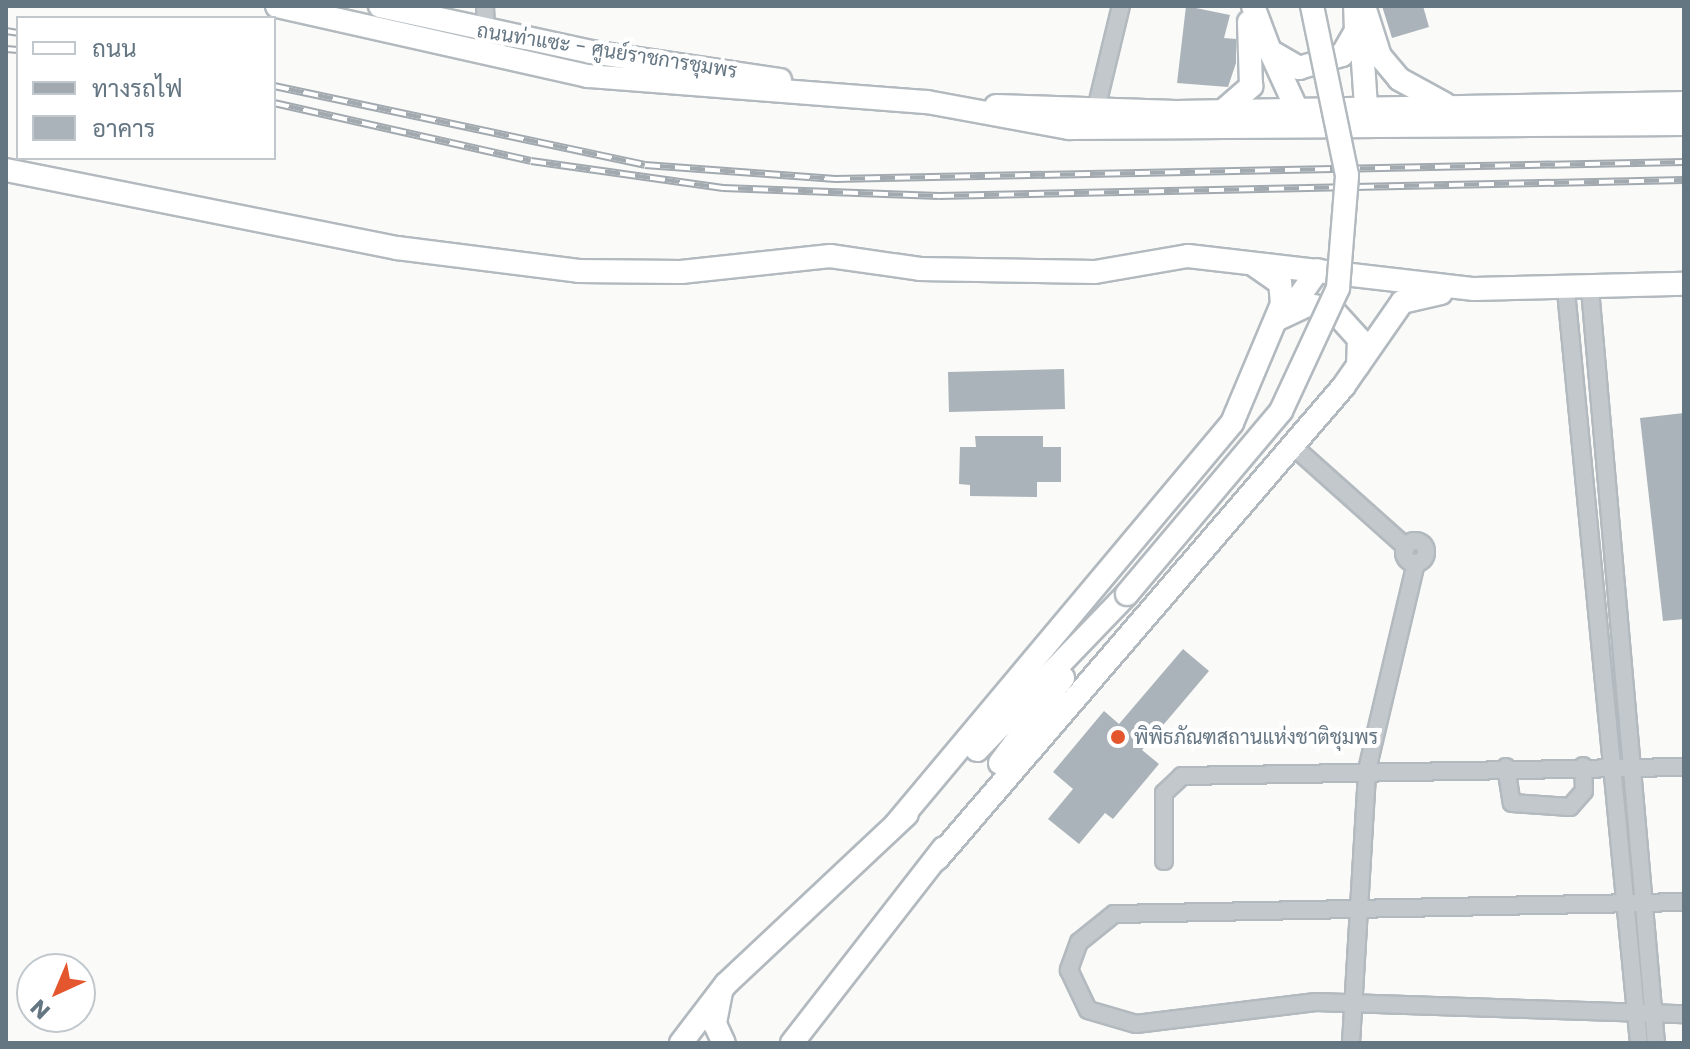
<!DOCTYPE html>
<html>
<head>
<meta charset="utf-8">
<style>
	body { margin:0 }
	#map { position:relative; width:1690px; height:1049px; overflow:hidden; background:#fafaf8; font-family:Poppins,Sarabun,sans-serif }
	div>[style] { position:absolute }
	.building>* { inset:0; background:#aab3b9 }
	.roads { filter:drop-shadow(2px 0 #b3babf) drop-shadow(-2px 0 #b3babf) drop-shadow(0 2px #b3babf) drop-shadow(0 -2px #b3babf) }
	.street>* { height:16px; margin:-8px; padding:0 8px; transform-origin:8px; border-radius:8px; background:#c3c8cc }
	.street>.ring { margin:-8px; padding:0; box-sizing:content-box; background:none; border:16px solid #c3c8cc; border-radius:50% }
	.secondary>* { height:22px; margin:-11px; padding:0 11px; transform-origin:11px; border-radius:11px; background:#fff }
	.rail>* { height:8px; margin-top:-4px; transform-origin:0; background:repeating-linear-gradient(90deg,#fff 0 15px,#a2aab0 0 30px); box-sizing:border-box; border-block:2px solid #a2aab0 }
	.bridges { filter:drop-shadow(2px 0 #b3babf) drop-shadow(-2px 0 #b3babf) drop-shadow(0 2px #b3babf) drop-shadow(0 -2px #b3babf) }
	.secondary-bridge>* { height:22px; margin:-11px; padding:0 11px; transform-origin:11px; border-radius:11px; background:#fff }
	.dots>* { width:22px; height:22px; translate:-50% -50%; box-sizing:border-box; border:4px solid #fff; border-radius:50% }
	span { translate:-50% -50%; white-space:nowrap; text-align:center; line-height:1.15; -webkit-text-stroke:8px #fff; paint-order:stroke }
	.street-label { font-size:20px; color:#657683 }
	.poi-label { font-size:20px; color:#657683 }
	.left { translate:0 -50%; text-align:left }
	.frame { position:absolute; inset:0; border:8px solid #657683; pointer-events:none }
	.legend { position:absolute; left:16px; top:16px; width:260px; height:144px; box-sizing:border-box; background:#fff; border:2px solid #c1c8cd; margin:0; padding:10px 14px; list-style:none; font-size:24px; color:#657683 }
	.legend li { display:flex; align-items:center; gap:16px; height:40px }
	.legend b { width:40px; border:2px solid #c1c8cd }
	.north { position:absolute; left:16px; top:953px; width:80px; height:80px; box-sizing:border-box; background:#fff; border:2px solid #c1c8cd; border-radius:50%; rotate:224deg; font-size:22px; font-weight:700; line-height:32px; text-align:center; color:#657683 }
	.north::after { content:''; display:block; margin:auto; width:28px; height:36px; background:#e4572e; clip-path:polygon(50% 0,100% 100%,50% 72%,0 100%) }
</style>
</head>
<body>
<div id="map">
	<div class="building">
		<i style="clip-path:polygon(1186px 6px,1230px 15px,1224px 38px,1236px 39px,1236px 63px,1228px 87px,1177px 83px)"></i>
		<i style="clip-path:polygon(1382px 6px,1423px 6px,1429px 27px,1392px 38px)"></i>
		<i style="clip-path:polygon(1064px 369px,1065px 409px,949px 412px,948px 372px)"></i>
		<i style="clip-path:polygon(1684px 413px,1684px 619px,1663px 621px,1640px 418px)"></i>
		<i style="clip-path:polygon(975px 436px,1043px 436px,1043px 447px,1061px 447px,1061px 482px,1037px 482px,1037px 497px,970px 496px,970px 485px,959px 484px,960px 447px,976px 447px)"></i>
		<i style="clip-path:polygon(1183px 649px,1209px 671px,1142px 750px,1159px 764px,1113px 819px,1105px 813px,1079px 844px,1048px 819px,1073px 789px,1053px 772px,1104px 711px,1119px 724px)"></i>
	</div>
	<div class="roads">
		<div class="street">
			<i style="left:485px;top:6px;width:26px;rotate:88deg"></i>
			<i style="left:1096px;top:109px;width:106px;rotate:-76.4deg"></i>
			<i style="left:1590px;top:289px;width:757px;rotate:85deg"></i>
			<i style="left:1566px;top:291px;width:756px;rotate:84.46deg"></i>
			<i style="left:1293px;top:446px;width:152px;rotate:41.8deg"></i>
			<i class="ring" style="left:1404px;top:541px;width:6px;height:6px"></i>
			<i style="left:1506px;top:767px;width:36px;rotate:81deg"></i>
			<i style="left:1512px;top:803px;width:58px;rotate:3.9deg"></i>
			<i style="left:1570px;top:807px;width:21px;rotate:-49deg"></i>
			<i style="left:1584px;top:791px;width:25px;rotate:-92deg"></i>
			<i style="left:1164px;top:861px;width:68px;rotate:-90deg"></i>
			<i style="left:1164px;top:793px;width:25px;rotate:-43deg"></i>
			<i style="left:1182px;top:776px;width:502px;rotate:-1.03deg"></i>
			<i style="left:1684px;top:902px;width:570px;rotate:178.79deg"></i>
			<i style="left:1114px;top:914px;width:45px;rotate:141.3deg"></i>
			<i style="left:1079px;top:942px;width:30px;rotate:110deg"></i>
			<i style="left:1069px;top:970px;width:44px;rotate:64.6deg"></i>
			<i style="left:1088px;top:1010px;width:50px;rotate:16.3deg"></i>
			<i style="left:1136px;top:1024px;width:181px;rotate:-7deg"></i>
			<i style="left:1316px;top:1002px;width:368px;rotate:1.9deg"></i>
			<i style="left:1351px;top:1043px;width:273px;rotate:-86.6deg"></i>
			<i style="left:1367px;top:770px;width:213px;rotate:-76.7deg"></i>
		</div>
		<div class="secondary">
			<i style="left:277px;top:6px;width:319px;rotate:12.7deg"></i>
			<i style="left:588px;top:76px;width:340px;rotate:4.4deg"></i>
			<i style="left:927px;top:102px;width:144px;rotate:10.4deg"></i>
			<i style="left:1069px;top:128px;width:615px;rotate:-0.37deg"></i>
			<i style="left:380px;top:6px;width:216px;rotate:12.3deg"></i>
			<i style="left:591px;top:52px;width:191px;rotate:8.4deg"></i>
			<i style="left:1253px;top:6px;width:48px;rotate:69.3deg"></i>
			<i style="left:1270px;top:51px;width:34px;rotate:30deg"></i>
			<i style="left:1299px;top:68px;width:45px;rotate:-16.8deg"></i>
			<i style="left:1342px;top:55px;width:28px;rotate:-60deg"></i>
			<i style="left:1356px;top:31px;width:25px;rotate:-92deg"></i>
			<i style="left:1364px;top:6px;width:52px;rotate:72.3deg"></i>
			<i style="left:1380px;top:56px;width:30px;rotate:50deg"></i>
			<i style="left:1399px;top:79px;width:52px;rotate:28.5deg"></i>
			<i style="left:1361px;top:33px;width:89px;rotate:86.1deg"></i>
			<i style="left:1271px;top:53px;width:77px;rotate:65.4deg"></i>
			<i style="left:996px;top:106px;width:180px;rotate:1.9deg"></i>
			<i style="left:1176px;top:112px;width:508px;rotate:-1.01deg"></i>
			<i style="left:1225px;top:109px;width:35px;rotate:-41deg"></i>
			<i style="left:1251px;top:86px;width:64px;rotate:-91.8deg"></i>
			<i style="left:6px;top:170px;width:399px;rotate:11.3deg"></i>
			<i style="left:397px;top:248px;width:183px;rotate:7.2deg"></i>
			<i style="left:579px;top:271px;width:102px;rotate:0.6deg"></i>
			<i style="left:681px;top:272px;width:150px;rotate:-6.1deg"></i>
			<i style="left:830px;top:256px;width:91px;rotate:8.2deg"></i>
			<i style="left:920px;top:269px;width:175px;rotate:1deg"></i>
			<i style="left:1095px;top:272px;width:94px;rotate:-9.8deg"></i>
			<i style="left:1188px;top:256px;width:288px;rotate:6.6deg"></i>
			<i style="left:1474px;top:289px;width:210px;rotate:-1.4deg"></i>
			<i style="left:1289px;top:311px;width:50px;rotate:-54.7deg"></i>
			<i style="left:1280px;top:318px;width:31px;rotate:-25deg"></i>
			<i style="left:1308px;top:305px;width:24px;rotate:9deg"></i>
			<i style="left:1332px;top:309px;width:40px;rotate:48deg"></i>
			<i style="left:1359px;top:339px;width:26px;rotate:92deg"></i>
			<i style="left:977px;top:750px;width:216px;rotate:-46.1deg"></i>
			<i style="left:1000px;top:763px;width:106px;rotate:-53.5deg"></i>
			<i style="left:896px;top:824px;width:523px;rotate:-50.04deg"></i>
			<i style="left:1232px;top:423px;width:129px;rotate:-67.2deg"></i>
			<i style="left:1282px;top:304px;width:21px;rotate:-95deg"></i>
			<i style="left:1280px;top:283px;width:32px;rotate:-145deg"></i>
			<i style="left:937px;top:859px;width:623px;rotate:-49.3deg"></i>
			<i style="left:1343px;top:387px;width:103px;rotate:-55.2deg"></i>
			<i style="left:1402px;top:302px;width:40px;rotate:-13deg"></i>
			<i style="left:721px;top:992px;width:33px;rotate:101deg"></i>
			<i style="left:715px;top:1024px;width:21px;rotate:65deg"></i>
			<i style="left:681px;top:1043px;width:74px;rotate:-52.7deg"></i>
			<i style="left:726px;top:984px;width:248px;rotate:-43.2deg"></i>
			<i style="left:792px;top:1043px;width:247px;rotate:-52.1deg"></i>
		</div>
	</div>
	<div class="rail">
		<i style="left:6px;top:31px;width:12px;rotate:9deg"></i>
		<i style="left:6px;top:49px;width:12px;rotate:5deg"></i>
		<i style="left:274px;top:86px;width:379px;rotate:12deg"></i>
		<i style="left:645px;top:165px;width:191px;rotate:4.2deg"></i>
		<i style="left:835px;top:179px;width:849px;rotate:-1.15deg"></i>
		<i style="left:274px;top:103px;width:263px;rotate:12.7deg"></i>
		<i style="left:531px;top:161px;width:194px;rotate:8deg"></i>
		<i style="left:723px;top:188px;width:216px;rotate:2.1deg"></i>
		<i style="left:939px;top:196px;width:745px;rotate:-1.23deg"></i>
	</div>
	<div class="bridges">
		<div class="secondary-bridge">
			<i style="left:1127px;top:594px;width:239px;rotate:-49.9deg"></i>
			<i style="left:1281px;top:411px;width:136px;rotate:-65.1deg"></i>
			<i style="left:1338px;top:288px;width:113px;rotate:-85.4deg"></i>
			<i style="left:1347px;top:175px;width:173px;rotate:-101.7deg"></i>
		</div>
	</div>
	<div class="dots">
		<i style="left:1118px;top:737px;background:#e4572e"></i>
	</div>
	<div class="street-label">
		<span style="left:607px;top:51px;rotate:9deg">ถนนท่าแซะ - ศูนย์ราชการชุมพร</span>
	</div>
	<div class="poi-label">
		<span class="left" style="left:1134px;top:737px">พิพิธภัณฑสถานแห่งชาติชุมพร</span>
	</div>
	<div class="frame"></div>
	<ul class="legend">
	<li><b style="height:10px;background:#fff"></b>ถนน</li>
	<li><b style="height:10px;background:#a2aab0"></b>ทางรถไฟ</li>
	<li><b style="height:22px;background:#aab3b9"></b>อาคาร</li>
	</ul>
	<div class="north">N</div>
</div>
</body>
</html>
